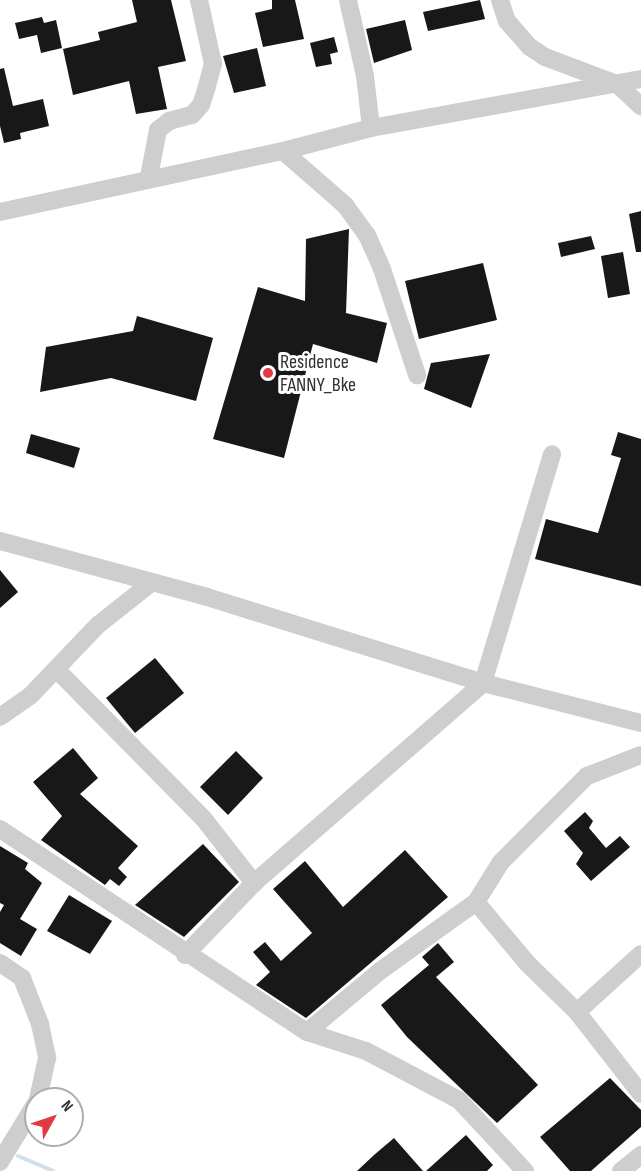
<!DOCTYPE html>
<html>
<head>
<meta charset="utf-8">
<style>
	body { margin:0 }
	#map { position:relative; width:641px; height:1171px; overflow:hidden; background:#fff; font-family:"Sofia Sans Condensed",sans-serif }
	div>[style] { position:absolute }
	.stream>* { height:4px; margin:-2px; padding:0 2px; transform-origin:2px; border-radius:2px; background:#cde0ed }
	.building>* { inset:0; background:#181818 }
	.minor>* { height:18px; margin:-9px; padding:0 9px; transform-origin:9px; border-radius:9px; background:#cecece }
	.dots>* { width:16px; height:16px; translate:-50% -50%; box-sizing:border-box; border:3px solid #fff; border-radius:50% }
	span { translate:-50% -50%; white-space:nowrap; text-align:center; line-height:1.15; -webkit-text-stroke:6px #fff; paint-order:stroke }
	.poi-label { font-size:20px; color:#313131 }
	.left { translate:0 -50%; text-align:left }
	.north { position:absolute; left:24px; top:1087px; width:60px; height:60px; box-sizing:border-box; background:#fff; border:2px solid #adadad; border-radius:50%; rotate:50deg; font-size:16px; font-weight:700; line-height:24px; text-align:center; color:#313131 }
	.north::after { content:''; display:block; margin:auto; width:21px; height:27px; background:#e23a42; clip-path:polygon(50% 0,100% 100%,50% 72%,0 100%) }
</style>
</head>
<body>
<div id="map">
	<div class="stream">
		<i style="left:18px;top:1156px;width:38px;rotate:23deg"></i>
	</div>
	<div class="building">
		<i style="clip-path:polygon(132px 0,171px 0,186px 61px,158px 67px,167px 109px,136px 114px,129px 81px,73px 95px,63px 49px,100px 40px,98px 32px,137px 22px)"></i>
		<i style="clip-path:polygon(272px 0,295px 0,304px 39px,263px 47px,255px 13px,272px 9px)"></i>
		<i style="clip-path:polygon(480px 0,485px 19px,428px 31px,423px 12px)"></i>
		<i style="clip-path:polygon(42px 17px,44px 23px,56px 20px,62px 48px,41px 53px,37px 35px,19px 39px,15px 23px)"></i>
		<i style="clip-path:polygon(405px 20px,412px 50px,374px 63px,366px 29px)"></i>
		<i style="clip-path:polygon(334px 37px,338px 52px,330px 54px,332px 64px,316px 67px,310px 43px)"></i>
		<i style="clip-path:polygon(257px 48px,266px 86px,234px 93px,223px 56px)"></i>
		<i style="clip-path:polygon(4px 68px,13px 106px,43px 99px,49px 126px,20px 133px,21px 139px,4px 143px,0 126px,0 69px)"></i>
		<i style="clip-path:polygon(641px 211px,641px 252px,636px 252px,629px 214px)"></i>
		<i style="clip-path:polygon(349px 229px,346px 313px,387px 323px,377px 363px,313px 344px,284px 458px,213px 439px,258px 287px,305px 301px,306px 239px)"></i>
		<i style="clip-path:polygon(591px 236px,595px 249px,561px 257px,558px 243px)"></i>
		<i style="clip-path:polygon(623px 252px,630px 294px,608px 298px,601px 256px)"></i>
		<i style="clip-path:polygon(483px 263px,497px 320px,419px 339px,405px 281px)"></i>
		<i style="clip-path:polygon(137px 316px,213px 338px,196px 401px,111px 378px,40px 392px,46px 347px,133px 331px)"></i>
		<i style="clip-path:polygon(490px 354px,471px 408px,424px 389px,431px 363px)"></i>
		<i style="clip-path:polygon(618px 432px,641px 439px,641px 586px,535px 559px,546px 519px,598px 533px,621px 458px,611px 455px)"></i>
		<i style="clip-path:polygon(31px 434px,80px 448px,74px 468px,26px 453px)"></i>
		<i style="clip-path:polygon(0 570px,18px 592px,0 608px)"></i>
		<i style="clip-path:polygon(155px 658px,184px 693px,135px 733px,106px 698px)"></i>
		<i style="clip-path:polygon(73px 748px,98px 778px,80px 794px,138px 846px,118px 868px,127px 877px,119px 886px,110px 879px,105px 885px,41px 840px,62px 816px,33px 782px)"></i>
		<i style="clip-path:polygon(236px 751px,263px 778px,228px 815px,200px 787px)"></i>
		<i style="clip-path:polygon(585px 812px,593px 821px,589px 828px,606px 848px,620px 836px,630px 847px,591px 881px,576px 864px,583px 853px,564px 831px)"></i>
		<i style="clip-path:polygon(203px 844px,239px 882px,184px 937px,135px 905px)"></i>
		<i style="clip-path:polygon(0 846px,28px 863px,25px 869px,42px 883px,20px 919px,37px 929px,21px 956px,0 943px,0 912px,4px 905px,0 903px)"></i>
		<i style="clip-path:polygon(405px 850px,448px 897px,306px 1018px,256px 985px,270px 972px,253px 952px,265px 942px,281px 961px,312px 933px,273px 889px,305px 861px,343px 907px)"></i>
		<i style="clip-path:polygon(69px 895px,112px 921px,90px 954px,47px 931px)"></i>
		<i style="clip-path:polygon(438px 943px,454px 962px,436px 977px,538px 1085px,497px 1123px,407px 1037px,381px 1005px,429px 965px,422px 957px)"></i>
		<i style="clip-path:polygon(610px 1078px,641px 1110px,641px 1127px,591px 1171px,570px 1171px,540px 1137px)"></i>
		<i style="clip-path:polygon(466px 1135px,493px 1165px,487px 1171px,426px 1171px)"></i>
		<i style="clip-path:polygon(394px 1138px,423px 1171px,357px 1171px,374px 1155px)"></i>
	</div>
	<div class="minor">
		<i style="left:348px;top:0;width:78px;rotate:77.4deg"></i>
		<i style="left:365px;top:76px;width:52px;rotate:83.4deg"></i>
		<i style="left:500px;top:0;width:22px;rotate:72deg"></i>
		<i style="left:507px;top:21px;width:35px;rotate:49deg"></i>
		<i style="left:530px;top:47px;width:18px;rotate:34deg"></i>
		<i style="left:545px;top:57px;width:77px;rotate:20.6deg"></i>
		<i style="left:617px;top:84px;width:33px;rotate:43deg"></i>
		<i style="left:283px;top:151px;width:82px;rotate:41.1deg"></i>
		<i style="left:345px;top:205px;width:37px;rotate:54deg"></i>
		<i style="left:367px;top:235px;width:37px;rotate:66deg"></i>
		<i style="left:382px;top:269px;width:112px;rotate:71.7deg"></i>
		<i style="left:149px;top:177px;width:48px;rotate:-79.2deg"></i>
		<i style="left:158px;top:130px;width:14px;rotate:-39deg"></i>
		<i style="left:169px;top:121px;width:24px;rotate:-15deg"></i>
		<i style="left:192px;top:115px;width:13px;rotate:-48deg"></i>
		<i style="left:201px;top:105px;width:20px;rotate:-72deg"></i>
		<i style="left:207px;top:86px;width:23px;rotate:-75deg"></i>
		<i style="left:213px;top:64px;width:66px;rotate:-102.3deg"></i>
		<i style="left:0;top:212px;width:289px;rotate:-12.2deg"></i>
		<i style="left:283px;top:151px;width:91px;rotate:-14.6deg"></i>
		<i style="left:371px;top:128px;width:274px;rotate:-10.3deg"></i>
		<i style="left:0;top:541px;width:214px;rotate:15.1deg"></i>
		<i style="left:207px;top:597px;width:289px;rotate:17.3deg"></i>
		<i style="left:483px;top:683px;width:163px;rotate:14.2deg"></i>
		<i style="left:57px;top:670px;width:208px;rotate:45.4deg"></i>
		<i style="left:203px;top:818px;width:83px;rotate:51.9deg"></i>
		<i style="left:0;top:717px;width:38px;rotate:-35deg"></i>
		<i style="left:31px;top:695px;width:97px;rotate:-46.3deg"></i>
		<i style="left:98px;top:625px;width:68px;rotate:-38.4deg"></i>
		<i style="left:0;top:829px;width:368px;rotate:33.5deg"></i>
		<i style="left:307px;top:1032px;width:62px;rotate:17.9deg"></i>
		<i style="left:366px;top:1051px;width:105px;rotate:27.8deg"></i>
		<i style="left:459px;top:1100px;width:97px;rotate:47.1deg"></i>
		<i style="left:476px;top:902px;width:80px;rotate:50.1deg"></i>
		<i style="left:527px;top:963px;width:70px;rotate:44.4deg"></i>
		<i style="left:577px;top:1012px;width:104px;rotate:52deg"></i>
		<i style="left:185px;top:955px;width:100px;rotate:-46.2deg"></i>
		<i style="left:254px;top:883px;width:304px;rotate:-41.1deg"></i>
		<i style="left:483px;top:683px;width:239px;rotate:-73.2deg"></i>
		<i style="left:0;top:963px;width:27px;rotate:34deg"></i>
		<i style="left:22px;top:978px;width:49px;rotate:68.6deg"></i>
		<i style="left:40px;top:1024px;width:35px;rotate:78deg"></i>
		<i style="left:47px;top:1058px;width:42px;rotate:102.4deg"></i>
		<i style="left:577px;top:1012px;width:86px;rotate:-42.2deg"></i>
		<i style="left:307px;top:1032px;width:95px;rotate:-39.9deg"></i>
		<i style="left:380px;top:971px;width:118px;rotate:-35.7deg"></i>
		<i style="left:476px;top:902px;width:47px;rotate:-58deg"></i>
		<i style="left:501px;top:862px;width:122px;rotate:-45deg"></i>
		<i style="left:587px;top:776px;width:58px;rotate:-21.3deg"></i>
		<i style="left:0;top:1162px;width:69px;rotate:-58.6deg"></i>
		<i style="left:621px;top:1171px;width:26px;rotate:-39deg"></i>
	</div>
	<div class="dots">
		<i style="left:268px;top:373px;background:#e23a42"></i>
	</div>
	<div class="poi-label">
		<span class="left" style="left:280px;top:374px">Residence<br>FANNY_Bke</span>
	</div>
	<div class="north">N</div>
</div>
</body>
</html>
